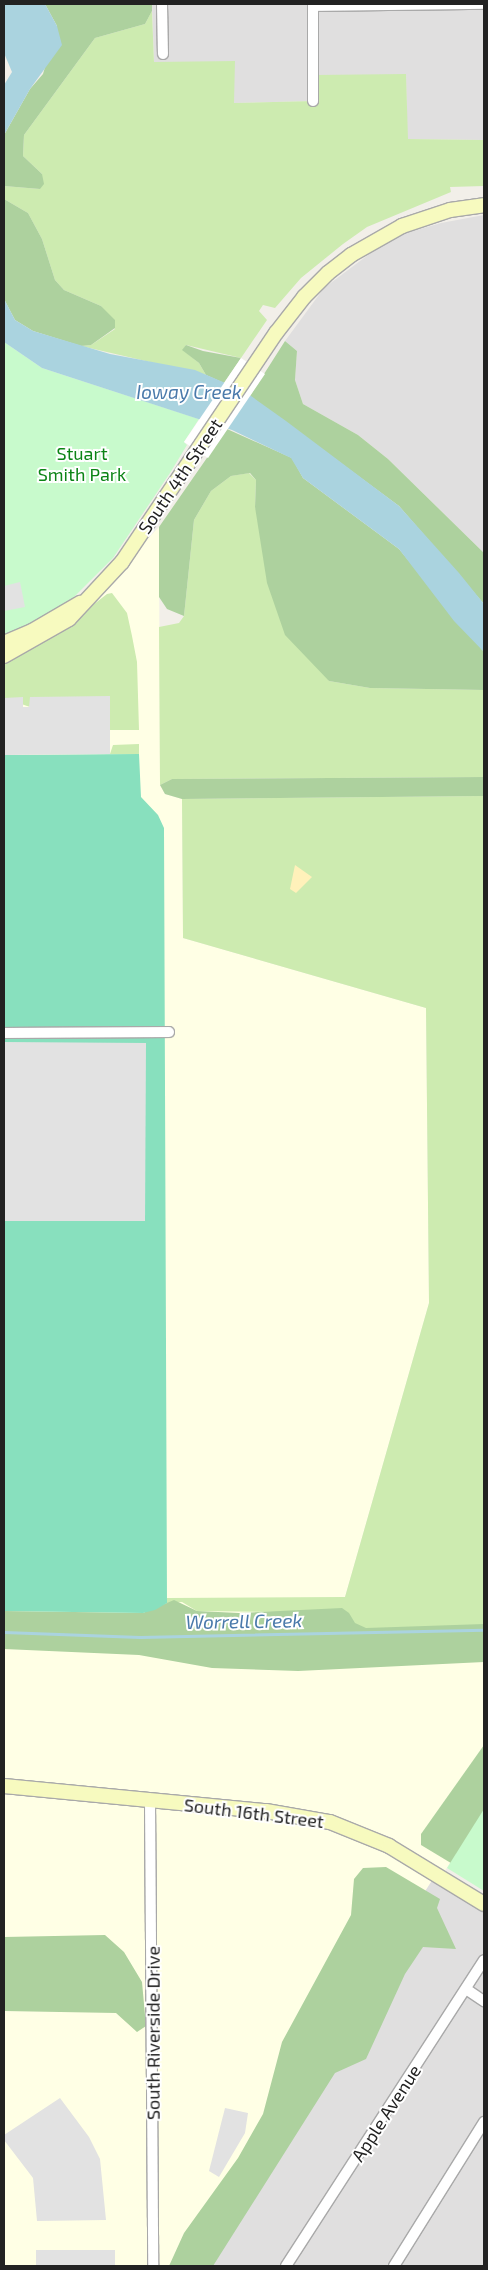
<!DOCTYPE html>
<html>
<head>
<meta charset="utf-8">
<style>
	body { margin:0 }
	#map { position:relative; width:488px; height:2270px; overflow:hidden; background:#f2efe9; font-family:"Exo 2",sans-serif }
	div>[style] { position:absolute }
	.residential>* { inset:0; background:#e0dfdf }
	.education>* { inset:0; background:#ffffe5 }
	.grass>* { inset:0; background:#cdebb0 }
	.forest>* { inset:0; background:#add19e }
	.sand>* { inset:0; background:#fff1ba }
	.park>* { inset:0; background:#c8facc }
	.pitch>* { inset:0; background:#88e0be }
	.parking>* { inset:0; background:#e2e2e2 }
	.water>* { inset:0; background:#aad3df }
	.pier>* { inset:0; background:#fff }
	.stream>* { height:3px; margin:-1.5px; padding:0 1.5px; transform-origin:1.5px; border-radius:1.5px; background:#aad3df }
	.roads { filter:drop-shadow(1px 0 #a9a9a9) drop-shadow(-1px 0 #a9a9a9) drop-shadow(0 1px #a9a9a9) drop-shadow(0 -1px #a9a9a9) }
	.street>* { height:10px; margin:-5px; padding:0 5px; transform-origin:5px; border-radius:5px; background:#fff }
	.secondary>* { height:14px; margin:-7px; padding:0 7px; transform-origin:7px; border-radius:7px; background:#f7fabf }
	span { translate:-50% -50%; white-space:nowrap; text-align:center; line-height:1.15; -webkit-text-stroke:4px #fff; paint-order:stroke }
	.park-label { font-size:18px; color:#0c8416 }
	.street-label { font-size:18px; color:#222 }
	.water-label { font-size:19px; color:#4a7aab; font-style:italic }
	.frame { position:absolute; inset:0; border:5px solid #222; pointer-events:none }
</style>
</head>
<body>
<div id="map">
	<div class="residential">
		<i style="clip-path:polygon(152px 4px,484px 4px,484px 140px,407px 139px,406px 74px,313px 101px,234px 103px,154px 62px)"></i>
		<i style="clip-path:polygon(484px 215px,484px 553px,388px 459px,358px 435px,303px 404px,295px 380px,297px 351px,285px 341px,324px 288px,376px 249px,406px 233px,441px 223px)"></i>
		<i style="clip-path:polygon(436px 1874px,484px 1904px,484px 2266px,185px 2266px)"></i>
	</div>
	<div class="education">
		<i style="clip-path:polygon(159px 527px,160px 785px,165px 794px,182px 799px,183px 938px,426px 1008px,429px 1303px,345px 1597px,484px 1634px,484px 1810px,441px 1877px,436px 1874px,185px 2266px,4px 2266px,4px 656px,111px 576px)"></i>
	</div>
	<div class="grass">
		<i style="clip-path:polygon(152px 11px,154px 62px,235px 61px,234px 103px,313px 101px,314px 75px,406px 74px,408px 139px,484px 140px,484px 186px,450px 187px,451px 192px,367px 227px,343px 244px,301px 278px,275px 308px,263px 305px,259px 311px,267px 320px,241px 358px,186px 345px,183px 350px,199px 363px,206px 375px,81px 346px,91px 345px,115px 329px,101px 306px,64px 290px,55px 280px,42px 239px,28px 213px,4px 199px,4px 186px,40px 189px,42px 174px,23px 156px,24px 135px,95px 38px,145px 24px)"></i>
		<i style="clip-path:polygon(249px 473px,256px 480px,255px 507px,329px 681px,370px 688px,484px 690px,484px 777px,172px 779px,160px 785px,159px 627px,179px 623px,184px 616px,194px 520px,211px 491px,231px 476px)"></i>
		<i style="clip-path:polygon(112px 593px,127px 613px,132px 636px,137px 662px,139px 730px,110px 730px,110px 697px,30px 697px,30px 707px,4px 698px,4px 662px,52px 637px,107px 594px)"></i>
		<i style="clip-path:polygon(139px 744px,139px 754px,110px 754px,113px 745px)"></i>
		<i style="clip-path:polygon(484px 796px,484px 1634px,333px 1638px,284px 1612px,197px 1611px,182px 1602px,167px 1603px,167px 1598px,345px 1597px,429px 1303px,426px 1008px,183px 938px,182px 799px)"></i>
	</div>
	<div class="forest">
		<i style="clip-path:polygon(45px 4px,152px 4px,152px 11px,145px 24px,95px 38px,24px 135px,23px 156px,42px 174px,44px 184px,40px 189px,4px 186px,4px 135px,30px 89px,43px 74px,57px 26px)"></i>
		<i style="clip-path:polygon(4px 199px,28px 213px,42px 239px,55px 280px,64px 290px,101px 306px,115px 320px,115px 328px,91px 345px,81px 346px,33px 331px,15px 320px,4px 299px)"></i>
		<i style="clip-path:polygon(285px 341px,297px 351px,295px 380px,303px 404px,358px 435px,388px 459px,484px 553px,484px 604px,399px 506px,250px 396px)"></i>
		<i style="clip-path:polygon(186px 345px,203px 351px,241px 358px,224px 383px,206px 375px,199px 363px,182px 350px)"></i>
		<i style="clip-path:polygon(227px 429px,292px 458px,303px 478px,399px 549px,484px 652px,484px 690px,370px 688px,329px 681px,285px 635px,267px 583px,255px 507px,256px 480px,250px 473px,231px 476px,211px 491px,194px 520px,184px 616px,167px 609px,159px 597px,159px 527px)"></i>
		<i style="clip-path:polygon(484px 777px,484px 796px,182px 799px,165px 794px,160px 785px,172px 779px)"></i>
		<i style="clip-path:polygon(174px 1600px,197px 1611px,239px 1613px,342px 1608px,349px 1613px,355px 1623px,366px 1628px,484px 1624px,484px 1662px,298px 1671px,212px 1668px,139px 1655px,4px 1649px,4px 1611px,143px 1613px)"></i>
		<i style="clip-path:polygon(484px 1745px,484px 1883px,421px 1845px,421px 1834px)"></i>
		<i style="clip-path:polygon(386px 1867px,440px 1899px,437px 1908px,456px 1949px,423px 1947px,405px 1974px,366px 2059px,335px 2073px,213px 2266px,169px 2266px,184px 2233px,238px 2158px,263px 2114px,282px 2042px,351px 1915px,354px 1879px,363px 1868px)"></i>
		<i style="clip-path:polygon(105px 1935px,124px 1952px,142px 1982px,146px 2026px,137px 2032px,116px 2013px,4px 2011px,4px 1937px)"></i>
	</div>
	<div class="sand">
		<i style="clip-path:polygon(295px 865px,312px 877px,296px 893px,290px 889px)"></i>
	</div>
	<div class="park">
		<i style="clip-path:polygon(4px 342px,42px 368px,199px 419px,184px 442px,187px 445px,170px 473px,113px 558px,71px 600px,51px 615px,4px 639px)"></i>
		<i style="clip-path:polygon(484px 1809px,484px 1891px,447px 1868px)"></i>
	</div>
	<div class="pitch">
		<i style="clip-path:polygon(139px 754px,141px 797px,158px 815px,164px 828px,167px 1603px,155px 1610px,143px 1613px,4px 1611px,4px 755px)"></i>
	</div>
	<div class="parking">
		<i style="clip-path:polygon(20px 582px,25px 607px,4px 611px,4px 586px)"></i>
		<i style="clip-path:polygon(110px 696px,110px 754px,4px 755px,4px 698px,23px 697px,23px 707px,29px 707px,30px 697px)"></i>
		<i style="clip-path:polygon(4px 1042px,146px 1043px,145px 1221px,4px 1221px)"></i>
		<i style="clip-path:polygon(60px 2098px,89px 2137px,100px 2159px,106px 2220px,37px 2221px,33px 2178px,4px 2140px,4px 2135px)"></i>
		<i style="clip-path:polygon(225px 2108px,248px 2113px,245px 2133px,219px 2177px,209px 2171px)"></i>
		<i style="clip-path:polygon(36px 2250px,115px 2250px,115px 2266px,36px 2266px)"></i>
	</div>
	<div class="water">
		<i style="clip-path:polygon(4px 4px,45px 4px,57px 26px,62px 45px,30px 89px,4px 135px,4px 85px,12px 72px,4px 53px)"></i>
		<i style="clip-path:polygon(4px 299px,15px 320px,33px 331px,110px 354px,195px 370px,244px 391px,286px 421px,399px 506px,459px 573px,484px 604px,484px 652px,454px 621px,399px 549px,303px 478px,291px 458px,232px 430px,42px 368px,4px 342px)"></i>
	</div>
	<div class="pier">
		<i style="clip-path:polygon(241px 358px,265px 374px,208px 458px,184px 442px)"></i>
	</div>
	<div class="stream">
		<i style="left:4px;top:1632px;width:136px;rotate:2.1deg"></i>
		<i style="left:140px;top:1637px;width:344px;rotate:-1.2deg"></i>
	</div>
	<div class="roads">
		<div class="street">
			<i style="left:162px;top:4px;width:50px;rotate:88.9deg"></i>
			<i style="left:313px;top:4px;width:97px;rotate:90deg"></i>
			<i style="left:313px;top:6px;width:171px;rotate:-0.7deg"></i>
			<i style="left:4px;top:1033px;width:165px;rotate:-0.3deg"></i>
			<i style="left:150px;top:1801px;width:465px;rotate:89.6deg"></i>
			<i style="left:466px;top:1989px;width:22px;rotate:34deg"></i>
			<i style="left:286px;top:2266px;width:364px;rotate:-57.1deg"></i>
			<i style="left:394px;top:2266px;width:170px;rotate:-58deg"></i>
		</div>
		<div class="secondary">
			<i style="left:4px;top:643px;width:30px;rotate:-23deg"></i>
			<i style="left:32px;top:631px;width:56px;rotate:-30.3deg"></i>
			<i style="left:4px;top:656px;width:75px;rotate:-29.6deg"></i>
			<i style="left:69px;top:619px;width:78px;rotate:-47.1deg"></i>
			<i style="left:122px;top:562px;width:276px;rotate:-56.1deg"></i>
			<i style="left:276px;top:333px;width:46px;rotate:-52.1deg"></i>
			<i style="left:304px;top:297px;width:34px;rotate:-45deg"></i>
			<i style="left:328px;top:273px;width:29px;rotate:-38deg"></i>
			<i style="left:351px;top:255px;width:59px;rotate:-29.6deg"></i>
			<i style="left:402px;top:226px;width:51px;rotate:-18.4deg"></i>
			<i style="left:450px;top:210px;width:34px;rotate:-8deg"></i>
			<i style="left:4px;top:1786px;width:263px;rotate:5.5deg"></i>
			<i style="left:266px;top:1811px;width:65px;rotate:9.8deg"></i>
			<i style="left:330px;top:1822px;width:64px;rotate:22.1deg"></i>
			<i style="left:389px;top:1846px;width:111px;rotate:31.4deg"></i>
		</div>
	</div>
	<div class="park-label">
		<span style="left:82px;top:464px">Stuart<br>Smith Park</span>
	</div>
	<div class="street-label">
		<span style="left:180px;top:476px;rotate:-56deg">South 4th Street</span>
		<span style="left:254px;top:1813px;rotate:7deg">South 16th Street</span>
		<span style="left:153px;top:2033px;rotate:-90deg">South Riverside Drive</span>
		<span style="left:386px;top:2113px;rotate:-57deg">Apple Avenue</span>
	</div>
	<div class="water-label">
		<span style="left:189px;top:392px">Ioway Creek</span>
		<span style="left:244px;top:1621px;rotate:-1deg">Worrell Creek</span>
	</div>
	<div class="frame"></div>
</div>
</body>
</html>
